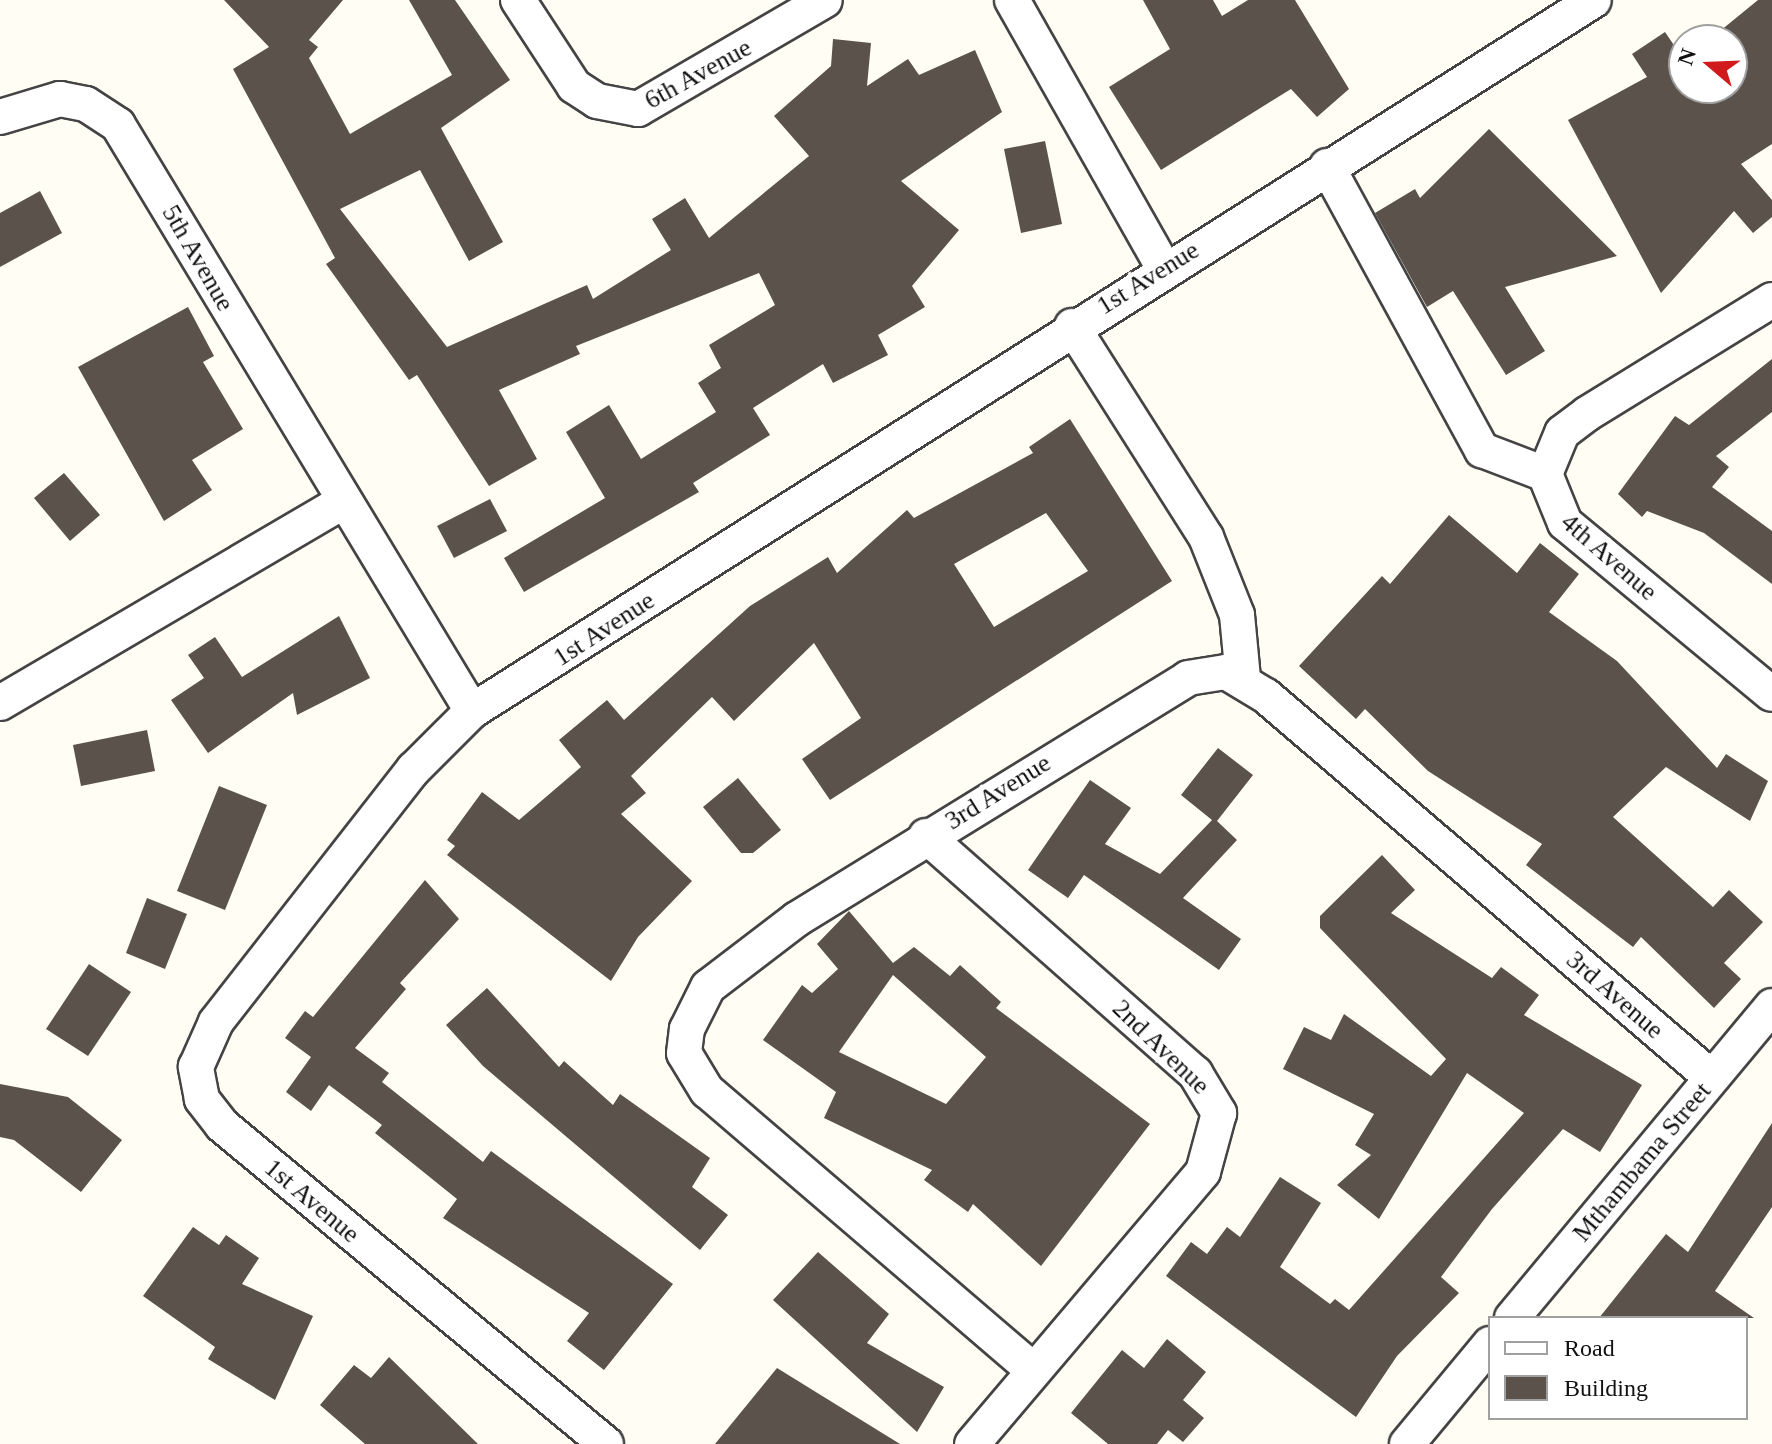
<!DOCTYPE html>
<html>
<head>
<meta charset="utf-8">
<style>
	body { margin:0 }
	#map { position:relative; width:1772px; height:1444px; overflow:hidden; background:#fffdf4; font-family:"Times New Roman",serif }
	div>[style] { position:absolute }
	.building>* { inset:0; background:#5b524c }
	.roads { filter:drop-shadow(2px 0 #444) drop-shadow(-2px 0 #444) drop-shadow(0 2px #444) drop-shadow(0 -2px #444) }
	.street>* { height:34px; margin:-17px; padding:0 17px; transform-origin:17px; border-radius:17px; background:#fff }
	span { translate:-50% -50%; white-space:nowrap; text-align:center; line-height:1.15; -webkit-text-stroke:8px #fff; paint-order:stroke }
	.street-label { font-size:26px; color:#111 }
	.legend { position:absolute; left:1488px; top:1316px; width:260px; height:104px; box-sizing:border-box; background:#fff; border:2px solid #a0a0a0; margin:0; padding:10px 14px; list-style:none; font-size:24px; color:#111 }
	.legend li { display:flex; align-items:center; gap:16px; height:40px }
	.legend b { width:40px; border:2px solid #a0a0a0 }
	.north { position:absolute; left:1668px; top:24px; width:80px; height:80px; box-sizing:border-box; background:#fff; border:2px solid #a0a0a0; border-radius:50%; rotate:289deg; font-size:22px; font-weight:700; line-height:32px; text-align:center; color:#111 }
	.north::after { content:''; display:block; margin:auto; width:28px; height:36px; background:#d01a1c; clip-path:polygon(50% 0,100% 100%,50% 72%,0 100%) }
</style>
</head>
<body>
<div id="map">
	<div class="building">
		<i style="clip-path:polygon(224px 0,343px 0,309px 40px,318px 47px,309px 58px,350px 134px,452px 75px,409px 0,455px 0,510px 80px,441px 128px,503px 242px,469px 261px,420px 170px,340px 209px,447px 347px,587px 285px,593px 299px,671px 250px,652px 219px,685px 198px,709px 238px,809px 156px,774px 116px,831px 66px,833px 39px,871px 43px,867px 86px,908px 59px,919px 75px,975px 50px,1002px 112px,901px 181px,959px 230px,912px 286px,925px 307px,878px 335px,888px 355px,833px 383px,823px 364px,753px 408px,770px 435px,693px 483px,699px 492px,524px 592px,504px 558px,605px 498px,566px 432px,609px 405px,641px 459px,716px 412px,698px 383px,721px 368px,709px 345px,775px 305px,759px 273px,576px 346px,580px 354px,499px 390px,537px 459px,489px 486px,417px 375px,409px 380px,326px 264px,335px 258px,233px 69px,269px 47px)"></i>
		<i style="clip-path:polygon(1143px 0,1213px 0,1222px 16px,1248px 0,1295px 0,1349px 89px,1317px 117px,1291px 89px,1161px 170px,1109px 87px,1170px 49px)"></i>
		<i style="clip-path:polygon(1758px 0,1772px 0,1772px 144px,1741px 164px,1772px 200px,1772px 217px,1753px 233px,1734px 211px,1661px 293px,1568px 120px,1647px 77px,1632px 54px,1665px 32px,1684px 60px,1684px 88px,1732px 88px,1732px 40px,1709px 40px)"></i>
		<i style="clip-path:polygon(1489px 129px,1617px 256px,1505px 287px,1545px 351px,1506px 375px,1453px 291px,1427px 307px,1375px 213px,1415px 189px,1420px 198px)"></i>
		<i style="clip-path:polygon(1045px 141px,1062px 224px,1021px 233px,1004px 149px)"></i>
		<i style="clip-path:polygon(40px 191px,62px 233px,0 267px,0 213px)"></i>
		<i style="clip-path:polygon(188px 307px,214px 356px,203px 362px,243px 429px,192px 460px,212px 490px,164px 521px,78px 367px)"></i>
		<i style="clip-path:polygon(1772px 359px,1772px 412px,1716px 456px,1729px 467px,1712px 487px,1772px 531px,1772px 584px,1704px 533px,1647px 511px,1642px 517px,1618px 494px,1675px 416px,1689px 425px)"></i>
		<i style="clip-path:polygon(evenodd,1070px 419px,1172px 581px,830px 800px,802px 759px,861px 718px,814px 643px,734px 721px,712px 697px,631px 776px,646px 793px,621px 814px,692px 881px,638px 937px,611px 981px,447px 855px,455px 846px,447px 840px,482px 792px,519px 820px,581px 767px,559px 740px,607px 700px,624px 720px,750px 606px,828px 557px,837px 573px,907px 510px,914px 518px,1033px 453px,1029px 447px,1070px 419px,1046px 513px,1088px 571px,994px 627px,954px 564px,1046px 513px)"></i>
		<i style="clip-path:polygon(64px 473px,100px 515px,70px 541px,34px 498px)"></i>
		<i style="clip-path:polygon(490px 499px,507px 531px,454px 558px,437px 526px)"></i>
		<i style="clip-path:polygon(1449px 515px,1517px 573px,1540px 543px,1579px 574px,1549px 612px,1617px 661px,1717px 768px,1726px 754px,1768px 781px,1750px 821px,1666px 767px,1613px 817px,1713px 907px,1729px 890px,1763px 922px,1724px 963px,1741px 979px,1714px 1008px,1641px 937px,1633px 947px,1526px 865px,1542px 844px,1428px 771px,1365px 709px,1356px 719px,1299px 666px,1382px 576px,1390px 584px)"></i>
		<i style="clip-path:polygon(339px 616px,370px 678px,297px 715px,293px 693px,208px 753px,171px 700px,204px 678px,188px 655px,215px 637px,242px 677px)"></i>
		<i style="clip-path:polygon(147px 730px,155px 771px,81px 786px,73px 745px)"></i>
		<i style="clip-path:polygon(1218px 748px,1253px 775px,1217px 821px,1237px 840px,1183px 898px,1241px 939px,1219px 970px,1084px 875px,1068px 898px,1028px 870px,1090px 780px,1131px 808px,1105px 844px,1160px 874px,1212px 820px,1181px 795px)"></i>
		<i style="clip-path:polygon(738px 778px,781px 830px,753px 853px,741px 853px,703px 807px)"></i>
		<i style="clip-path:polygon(219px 786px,267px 805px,225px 910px,177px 891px)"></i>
		<i style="clip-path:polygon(1382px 855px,1415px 890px,1391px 913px,1492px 978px,1501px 967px,1539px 995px,1524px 1015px,1642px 1085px,1600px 1152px,1563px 1129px,1492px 1209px,1441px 1277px,1459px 1293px,1397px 1356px,1356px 1417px,1166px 1276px,1191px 1242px,1207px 1254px,1227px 1227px,1240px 1237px,1280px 1177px,1321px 1203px,1280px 1267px,1330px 1304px,1335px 1299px,1349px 1310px,1524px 1113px,1467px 1073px,1379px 1219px,1337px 1185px,1371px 1155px,1355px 1145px,1374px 1114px,1283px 1069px,1304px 1027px,1331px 1040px,1344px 1014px,1431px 1076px,1446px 1059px,1320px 928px,1320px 916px)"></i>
		<i style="clip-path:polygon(425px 880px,459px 919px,400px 983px,406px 989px,355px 1048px,389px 1073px,382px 1082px,483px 1162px,491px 1151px,673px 1284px,604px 1370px,567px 1341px,589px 1313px,443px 1218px,457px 1199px,375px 1133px,382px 1125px,329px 1085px,311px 1111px,286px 1092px,311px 1057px,285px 1038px,305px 1011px,313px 1017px)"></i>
		<i style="clip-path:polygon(147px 898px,187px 914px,165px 969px,126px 953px)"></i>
		<i style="clip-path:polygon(evenodd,849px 911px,893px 963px,914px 947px,950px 976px,960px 965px,1001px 1002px,996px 1008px,1150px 1124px,1041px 1266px,973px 1204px,968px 1212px,924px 1180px,932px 1170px,824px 1118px,836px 1092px,763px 1040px,802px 985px,812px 993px,838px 969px,817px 944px,849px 911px,893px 975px,986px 1057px,946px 1104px,839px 1052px,893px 975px)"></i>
		<i style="clip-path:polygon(89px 964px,131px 992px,88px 1056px,46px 1029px)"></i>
		<i style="clip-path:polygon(487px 988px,559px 1067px,564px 1061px,613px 1105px,620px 1094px,710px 1158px,692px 1187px,728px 1215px,700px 1250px,483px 1066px,446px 1025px)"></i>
		<i style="clip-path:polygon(0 1084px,68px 1097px,122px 1140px,81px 1192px,14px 1140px,0 1137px)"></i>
		<i style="clip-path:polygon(1772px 1123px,1772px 1207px,1715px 1291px,1754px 1318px,1599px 1318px,1666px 1234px,1688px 1252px)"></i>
		<i style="clip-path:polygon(193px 1227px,219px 1245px,226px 1235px,259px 1258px,242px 1284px,313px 1316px,275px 1400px,208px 1359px,215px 1347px,143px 1296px)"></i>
		<i style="clip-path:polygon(818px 1252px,889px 1314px,867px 1343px,944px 1387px,917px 1432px,773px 1300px)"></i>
		<i style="clip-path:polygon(1167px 1339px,1206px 1372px,1183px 1400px,1204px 1418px,1183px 1442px,1168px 1430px,1157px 1444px,1108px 1444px,1071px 1413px,1122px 1350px,1144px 1368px)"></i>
		<i style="clip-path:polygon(389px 1357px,478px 1444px,365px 1444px,320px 1405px,354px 1365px,371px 1378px)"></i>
		<i style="clip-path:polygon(777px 1368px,900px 1444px,715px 1444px)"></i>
	</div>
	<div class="roads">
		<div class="street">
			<i style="left:518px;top:0;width:103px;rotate:56.9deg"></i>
			<i style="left:574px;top:86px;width:27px;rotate:33deg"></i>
			<i style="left:597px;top:101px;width:42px;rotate:11deg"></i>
			<i style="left:638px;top:109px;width:216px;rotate:-30.2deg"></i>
			<i style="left:1012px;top:0;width:307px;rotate:60.5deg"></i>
			<i style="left:0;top:117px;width:63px;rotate:-16.7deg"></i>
			<i style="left:60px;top:99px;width:26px;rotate:11deg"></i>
			<i style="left:86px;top:104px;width:38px;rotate:33deg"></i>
			<i style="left:118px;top:125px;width:685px;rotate:58.86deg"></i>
			<i style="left:1327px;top:166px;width:324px;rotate:61.4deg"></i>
			<i style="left:1482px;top:450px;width:67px;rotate:20.9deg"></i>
			<i style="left:1772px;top:300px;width:217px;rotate:148.4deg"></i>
			<i style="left:1587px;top:414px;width:31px;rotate:143deg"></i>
			<i style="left:1562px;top:433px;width:44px;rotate:112.5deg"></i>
			<i style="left:1545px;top:474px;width:53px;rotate:67.8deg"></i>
			<i style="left:1565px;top:523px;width:268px;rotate:39.6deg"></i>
			<i style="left:1072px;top:326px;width:250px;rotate:57.6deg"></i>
			<i style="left:1206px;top:537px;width:84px;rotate:68.3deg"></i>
			<i style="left:1237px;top:615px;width:63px;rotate:84.6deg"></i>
			<i style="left:0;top:703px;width:397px;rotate:-30.4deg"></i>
			<i style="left:926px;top:836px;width:359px;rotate:41.4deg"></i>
			<i style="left:1195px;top:1073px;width:47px;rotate:59deg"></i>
			<i style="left:1219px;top:1113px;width:61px;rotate:105.2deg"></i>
			<i style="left:1203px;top:1172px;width:357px;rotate:130.3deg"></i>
			<i style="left:1512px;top:1318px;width:406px;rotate:-50.2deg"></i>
			<i style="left:1033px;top:1370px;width:429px;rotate:-139.4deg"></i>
			<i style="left:707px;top:1091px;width:44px;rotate:-121.2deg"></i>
			<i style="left:684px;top:1053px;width:24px;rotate:-83deg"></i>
			<i style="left:687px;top:1029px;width:47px;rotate:-63.4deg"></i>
			<i style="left:708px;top:987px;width:112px;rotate:-37.4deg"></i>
			<i style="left:797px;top:919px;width:459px;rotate:-31.6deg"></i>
			<i style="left:1188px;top:678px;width:38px;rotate:-9deg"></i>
			<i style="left:1226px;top:672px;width:47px;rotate:31deg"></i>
			<i style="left:1266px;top:696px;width:587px;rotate:40.58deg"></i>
			<i style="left:606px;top:1444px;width:499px;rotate:-140.3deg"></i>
			<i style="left:222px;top:1125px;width:33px;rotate:-128deg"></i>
			<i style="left:202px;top:1099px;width:33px;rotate:-101deg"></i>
			<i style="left:196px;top:1067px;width:49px;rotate:-66deg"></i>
			<i style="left:216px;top:1022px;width:321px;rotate:-52deg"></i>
			<i style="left:414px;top:769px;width:82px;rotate:-45deg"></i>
			<i style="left:472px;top:711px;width:1328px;rotate:-32.36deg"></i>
			<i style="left:1407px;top:1444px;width:130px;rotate:-50.3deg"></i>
		</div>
	</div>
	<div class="street-label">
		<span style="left:698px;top:74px;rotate:-29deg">6th Avenue</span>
		<span style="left:198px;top:258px;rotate:60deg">5th Avenue</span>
		<span style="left:1148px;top:278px;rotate:-32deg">1st Avenue</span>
		<span style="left:1609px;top:557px;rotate:41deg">4th Avenue</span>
		<span style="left:604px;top:629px;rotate:-33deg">1st Avenue</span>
		<span style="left:998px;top:792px;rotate:-32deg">3rd Avenue</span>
		<span style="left:1615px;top:995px;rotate:41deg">3rd Avenue</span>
		<span style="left:1161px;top:1047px;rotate:44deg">2nd Avenue</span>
		<span style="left:1642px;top:1162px;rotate:-50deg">Mthambama Street</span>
		<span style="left:312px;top:1201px;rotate:40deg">1st Avenue</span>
	</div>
	<ul class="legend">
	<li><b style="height:10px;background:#fff"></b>Road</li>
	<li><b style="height:22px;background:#5b524c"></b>Building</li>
	</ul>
	<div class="north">N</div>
</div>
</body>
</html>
